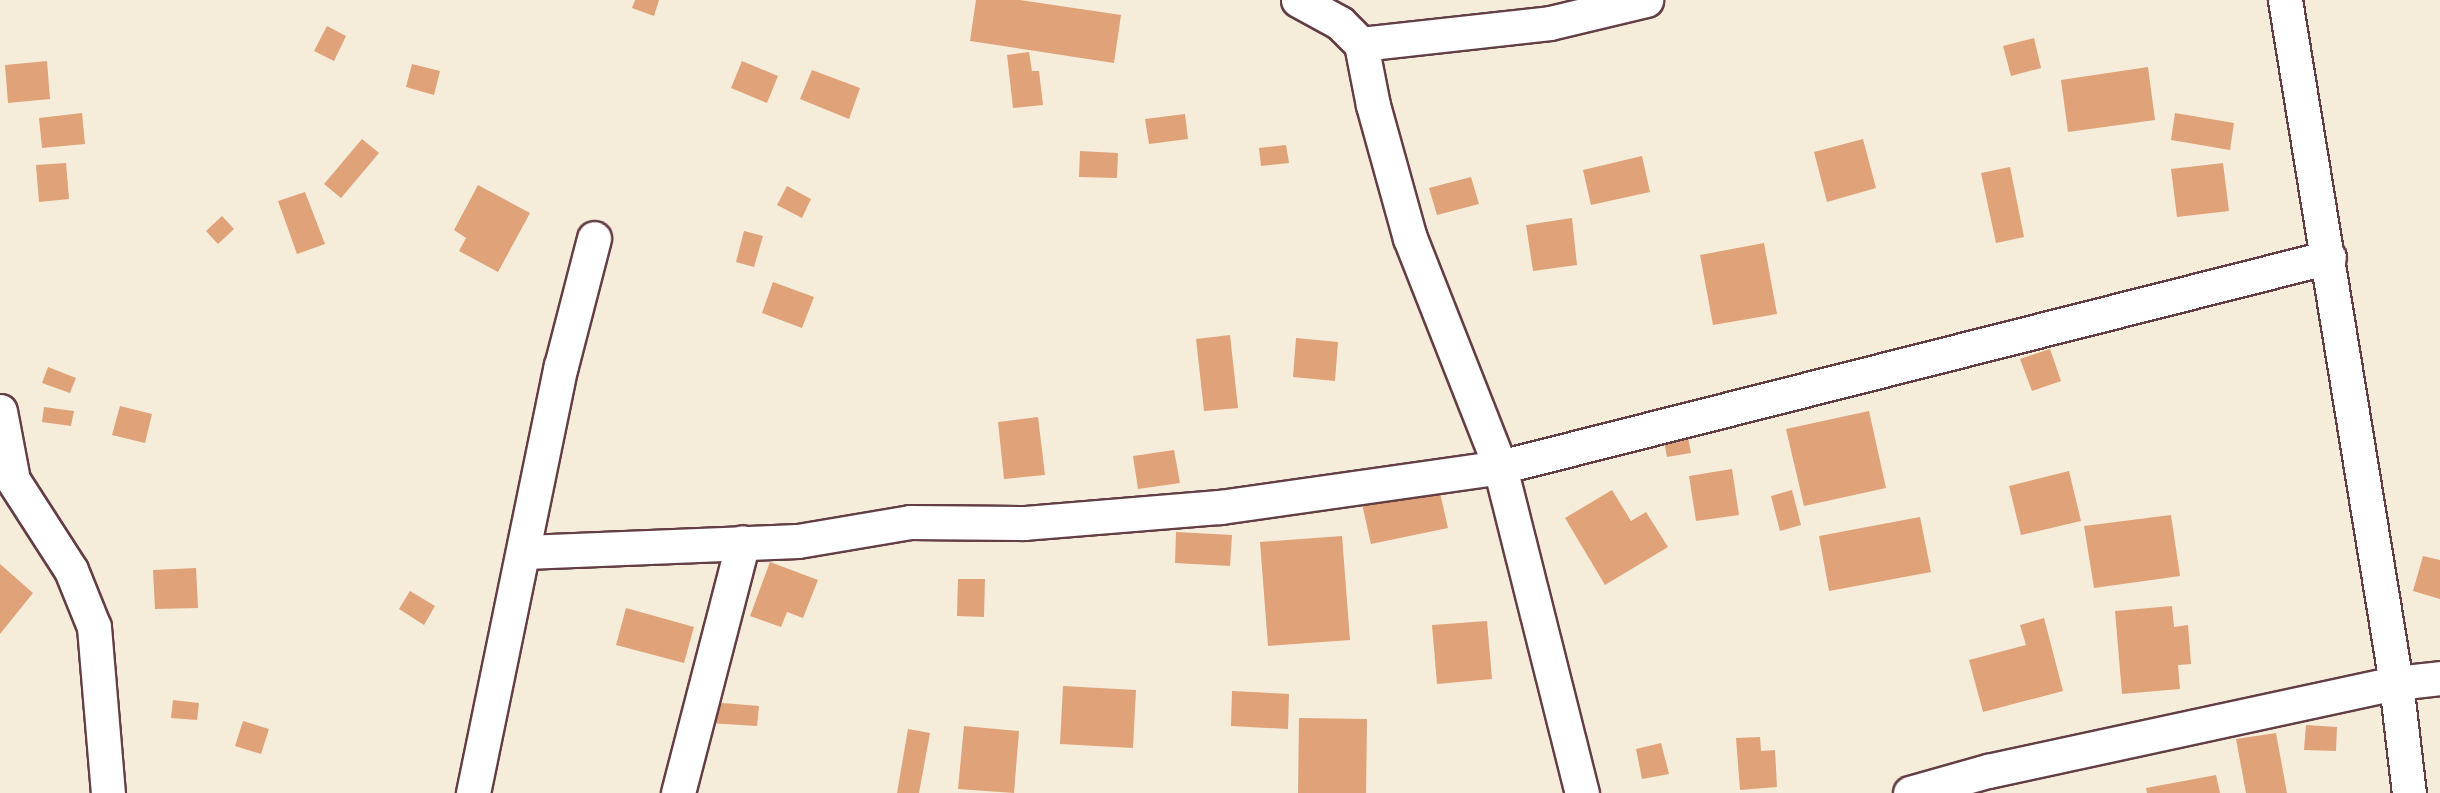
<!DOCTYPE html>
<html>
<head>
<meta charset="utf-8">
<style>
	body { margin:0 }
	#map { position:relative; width:2440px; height:793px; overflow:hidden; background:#f5edda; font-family:Caveat,sans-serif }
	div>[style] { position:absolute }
	.building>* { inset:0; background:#e0a279 }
	.roads { filter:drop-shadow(2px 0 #643e45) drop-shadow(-2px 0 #643e45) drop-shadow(0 2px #643e45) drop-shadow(0 -2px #643e45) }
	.minor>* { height:33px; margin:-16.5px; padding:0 16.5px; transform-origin:16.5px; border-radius:16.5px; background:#fff }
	span { translate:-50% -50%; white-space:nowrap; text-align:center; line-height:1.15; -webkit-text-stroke:5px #fff; paint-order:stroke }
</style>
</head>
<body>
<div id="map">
	<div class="building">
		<i style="clip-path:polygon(635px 0,659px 0,654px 16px,632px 8px)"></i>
		<i style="clip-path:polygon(976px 0,1020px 0,1121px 15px,1114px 63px,970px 41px)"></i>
		<i style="clip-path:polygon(327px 26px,346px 36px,334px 61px,314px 51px)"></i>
		<i style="clip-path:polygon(2034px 38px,2041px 68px,2011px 76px,2003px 46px)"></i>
		<i style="clip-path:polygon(1029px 52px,1032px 71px,1039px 71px,1043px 105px,1013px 108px,1007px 55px)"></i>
		<i style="clip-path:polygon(47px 61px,50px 99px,8px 103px,5px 65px)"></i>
		<i style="clip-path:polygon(742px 61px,778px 76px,767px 103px,731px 88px)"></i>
		<i style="clip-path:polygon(412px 64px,440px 71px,434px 95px,406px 87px)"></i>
		<i style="clip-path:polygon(2148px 67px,2155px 120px,2068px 132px,2061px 80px)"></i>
		<i style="clip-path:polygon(812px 70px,860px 88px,849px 119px,800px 99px)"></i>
		<i style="clip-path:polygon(82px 113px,85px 144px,42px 148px,39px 118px)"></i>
		<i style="clip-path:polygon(2175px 113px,2234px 123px,2230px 150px,2171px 140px)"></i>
		<i style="clip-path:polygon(1185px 114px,1188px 139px,1149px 144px,1145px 119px)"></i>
		<i style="clip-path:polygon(362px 139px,379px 153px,341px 198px,324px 184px)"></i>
		<i style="clip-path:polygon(1863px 139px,1876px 188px,1827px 202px,1814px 152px)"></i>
		<i style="clip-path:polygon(1286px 145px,1289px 163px,1261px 166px,1259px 148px)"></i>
		<i style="clip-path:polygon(1080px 151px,1118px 153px,1117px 178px,1079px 177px)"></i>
		<i style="clip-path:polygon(1642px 156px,1650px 192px,1591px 205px,1583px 170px)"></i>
		<i style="clip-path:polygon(66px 163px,69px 199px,39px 202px,36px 165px)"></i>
		<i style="clip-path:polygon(2223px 163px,2229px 211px,2177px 217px,2171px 169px)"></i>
		<i style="clip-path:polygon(2010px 167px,2024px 237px,1996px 243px,1981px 173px)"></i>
		<i style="clip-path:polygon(1471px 177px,1479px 204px,1437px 215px,1429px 188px)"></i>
		<i style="clip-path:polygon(478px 185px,530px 213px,498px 272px,459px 251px,466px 238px,454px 230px)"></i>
		<i style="clip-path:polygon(787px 186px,811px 199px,802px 218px,777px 205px)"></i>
		<i style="clip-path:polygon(305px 192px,325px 244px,297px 254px,278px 201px)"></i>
		<i style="clip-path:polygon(222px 216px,234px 229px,218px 244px,206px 231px)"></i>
		<i style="clip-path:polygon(1572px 218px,1577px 265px,1533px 271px,1526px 225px)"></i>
		<i style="clip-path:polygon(744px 231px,763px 236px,754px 267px,736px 262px)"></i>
		<i style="clip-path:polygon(1764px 243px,1777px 314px,1713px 325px,1700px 255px)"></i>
		<i style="clip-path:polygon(773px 282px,814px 297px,802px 328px,762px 313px)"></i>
		<i style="clip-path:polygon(1230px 335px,1238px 408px,1204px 411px,1196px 339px)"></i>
		<i style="clip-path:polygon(1296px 338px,1338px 342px,1335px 381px,1293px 377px)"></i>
		<i style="clip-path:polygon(2050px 349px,2061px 381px,2032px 391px,2020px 359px)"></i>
		<i style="clip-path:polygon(48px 367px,76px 378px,70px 393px,42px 383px)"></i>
		<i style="clip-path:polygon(120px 406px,152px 414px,145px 443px,112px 435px)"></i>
		<i style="clip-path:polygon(44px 407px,74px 411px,71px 426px,42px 422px)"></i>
		<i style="clip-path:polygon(1869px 411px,1886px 488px,1804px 506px,1786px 429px)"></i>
		<i style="clip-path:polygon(1038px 417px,1045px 475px,1004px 479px,998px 422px)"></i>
		<i style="clip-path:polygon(1686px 426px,1691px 453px,1667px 457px,1662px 430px)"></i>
		<i style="clip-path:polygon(1174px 450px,1180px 483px,1138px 489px,1133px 456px)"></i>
		<i style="clip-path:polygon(1732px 469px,1739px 515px,1696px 521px,1689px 476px)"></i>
		<i style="clip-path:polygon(2069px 471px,2081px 521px,2021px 535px,2009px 486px)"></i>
		<i style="clip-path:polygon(1439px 488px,1448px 528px,1371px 544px,1362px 504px)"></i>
		<i style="clip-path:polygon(1612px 490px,1631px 521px,1646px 512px,1668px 547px,1605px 585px,1565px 518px)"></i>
		<i style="clip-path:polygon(1792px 490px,1801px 525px,1780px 531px,1771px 496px)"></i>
		<i style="clip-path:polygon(2171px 515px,2180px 576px,2094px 588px,2084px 526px)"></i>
		<i style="clip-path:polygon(1920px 517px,1931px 572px,1829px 591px,1819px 536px)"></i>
		<i style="clip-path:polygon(1176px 532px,1232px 535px,1230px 566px,1175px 563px)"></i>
		<i style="clip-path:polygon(1342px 536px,1350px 640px,1268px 646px,1260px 542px)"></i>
		<i style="clip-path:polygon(2423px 556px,2440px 560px,2440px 599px,2413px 591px)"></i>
		<i style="clip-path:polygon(770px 562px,818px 580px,803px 618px,787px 612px,781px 627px,750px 616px)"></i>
		<i style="clip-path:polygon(0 564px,33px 593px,0 634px)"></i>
		<i style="clip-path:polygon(196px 568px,198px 608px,155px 609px,153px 570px)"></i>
		<i style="clip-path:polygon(958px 579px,985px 579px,984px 617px,957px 616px)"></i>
		<i style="clip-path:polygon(410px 591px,435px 606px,424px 625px,399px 609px)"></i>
		<i style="clip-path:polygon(2172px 606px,2174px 627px,2188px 625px,2191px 664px,2178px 665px,2180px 689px,2122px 694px,2115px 611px)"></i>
		<i style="clip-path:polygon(626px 608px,694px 627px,684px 663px,616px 645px)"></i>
		<i style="clip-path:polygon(2044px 618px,2063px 691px,1983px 712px,1969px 660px,2026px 645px,2020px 625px)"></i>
		<i style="clip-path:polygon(1487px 621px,1492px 679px,1437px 684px,1432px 625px)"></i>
		<i style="clip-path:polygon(1063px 686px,1136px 690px,1133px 748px,1060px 744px)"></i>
		<i style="clip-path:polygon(1232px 691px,1289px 694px,1288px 729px,1231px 726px)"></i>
		<i style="clip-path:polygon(173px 700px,199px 703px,197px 720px,171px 718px)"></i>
		<i style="clip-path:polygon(710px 702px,759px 706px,757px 726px,708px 723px)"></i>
		<i style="clip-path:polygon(1299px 718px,1367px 719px,1366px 793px,1298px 793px)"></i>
		<i style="clip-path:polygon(243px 721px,269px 729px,261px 754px,235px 746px)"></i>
		<i style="clip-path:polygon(2306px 725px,2337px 727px,2336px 751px,2304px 750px)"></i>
		<i style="clip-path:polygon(964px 726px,1019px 731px,1014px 793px,958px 789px)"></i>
		<i style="clip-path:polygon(908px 729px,930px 733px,919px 793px,897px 793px)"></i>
		<i style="clip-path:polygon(2276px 733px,2287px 793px,2246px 793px,2236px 739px)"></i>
		<i style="clip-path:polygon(1760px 737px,1761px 751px,1775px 750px,1777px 787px,1740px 790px,1736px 738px)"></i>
		<i style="clip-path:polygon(1661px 743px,1669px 774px,1642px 779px,1636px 749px)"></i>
		<i style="clip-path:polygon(2216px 775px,2220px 793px,2147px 793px,2146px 788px)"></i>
	</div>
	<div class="roads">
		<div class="minor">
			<i style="left:1298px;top:0;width:48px;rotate:28.7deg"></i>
			<i style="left:1340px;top:23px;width:30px;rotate:45deg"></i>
			<i style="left:1361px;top:44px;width:62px;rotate:78.9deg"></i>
			<i style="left:1373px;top:105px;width:138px;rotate:74.5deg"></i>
			<i style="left:1410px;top:238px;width:246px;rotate:68.5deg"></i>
			<i style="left:1500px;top:467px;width:336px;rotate:75.9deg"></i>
			<i style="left:2285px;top:0;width:692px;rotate:80.77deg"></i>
			<i style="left:2396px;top:683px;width:111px;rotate:83.3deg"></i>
			<i style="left:1361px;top:44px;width:190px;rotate:-6.3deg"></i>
			<i style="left:1550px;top:23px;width:99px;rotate:-13.5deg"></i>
			<i style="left:0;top:411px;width:70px;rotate:79.3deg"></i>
			<i style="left:13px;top:480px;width:107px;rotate:57.2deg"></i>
			<i style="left:71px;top:570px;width:61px;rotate:68deg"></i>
			<i style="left:94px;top:627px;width:167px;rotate:85.2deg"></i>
			<i style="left:525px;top:552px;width:273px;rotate:-2.3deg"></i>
			<i style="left:798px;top:541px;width:114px;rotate:-9.6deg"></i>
			<i style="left:910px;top:522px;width:114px;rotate:0.5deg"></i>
			<i style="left:1024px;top:523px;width:197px;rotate:-4.7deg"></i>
			<i style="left:1220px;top:507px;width:283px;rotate:-8.1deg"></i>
			<i style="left:1500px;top:467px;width:855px;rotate:-14.21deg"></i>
			<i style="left:473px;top:793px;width:436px;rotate:-78.4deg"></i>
			<i style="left:561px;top:366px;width:132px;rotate:-75.5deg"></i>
			<i style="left:678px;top:793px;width:259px;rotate:-75.5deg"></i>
			<i style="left:1910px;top:793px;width:81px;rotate:-15.8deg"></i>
			<i style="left:1988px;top:771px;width:417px;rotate:-12.2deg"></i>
			<i style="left:2396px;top:683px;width:44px;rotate:-6.5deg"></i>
		</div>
	</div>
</div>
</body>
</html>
